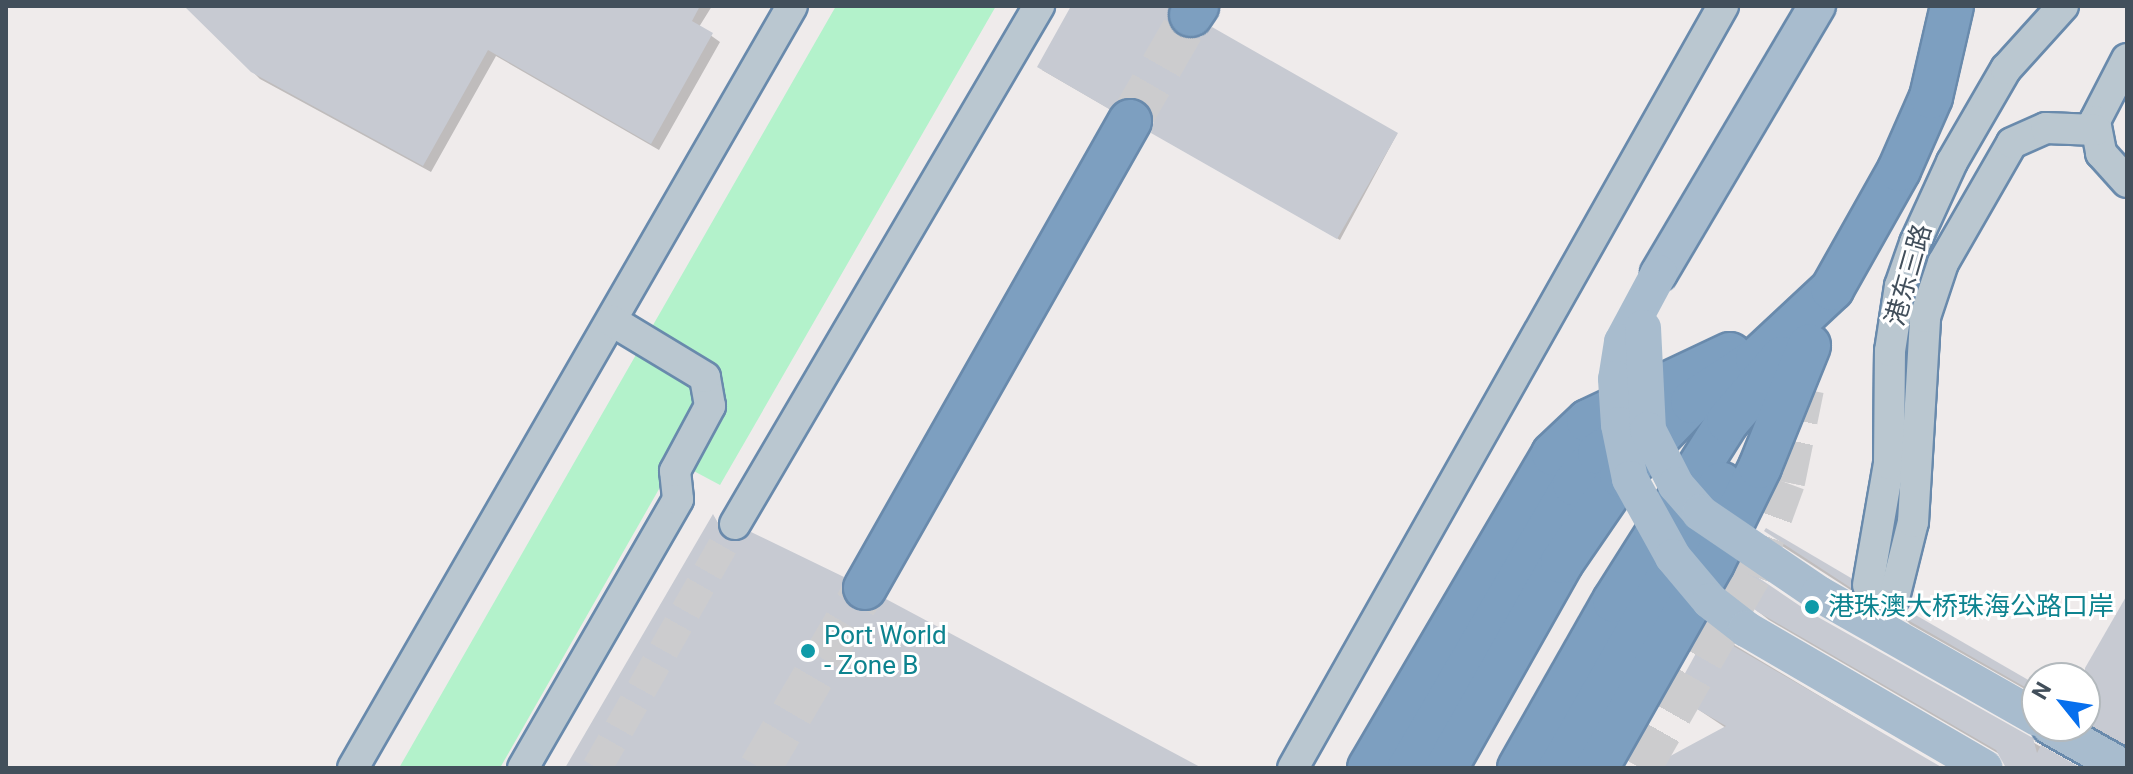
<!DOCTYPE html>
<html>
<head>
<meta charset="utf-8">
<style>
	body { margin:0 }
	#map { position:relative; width:2133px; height:774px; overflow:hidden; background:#efebeb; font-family:Roboto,"Noto Sans SC",sans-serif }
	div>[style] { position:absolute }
	.green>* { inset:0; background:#b3f2cb }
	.shadow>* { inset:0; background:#0003 }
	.building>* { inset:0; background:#c7cad2 }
	.minor-tunnel>* { height:30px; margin-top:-15px; transform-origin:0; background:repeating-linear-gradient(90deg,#ccccce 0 30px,transparent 0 45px) }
	.highway-tunnel>* { height:42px; margin-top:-21px; transform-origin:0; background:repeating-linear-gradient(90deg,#ccccce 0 42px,transparent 0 63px) }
	.roads { filter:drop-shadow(2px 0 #698aac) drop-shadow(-2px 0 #698aac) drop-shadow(0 2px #698aac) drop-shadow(0 -2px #698aac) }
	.minor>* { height:30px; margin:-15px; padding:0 15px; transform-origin:15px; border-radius:15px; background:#bac7d0 }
	.major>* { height:36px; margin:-18px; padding:0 18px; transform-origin:18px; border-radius:18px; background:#a8bcce }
	.highway>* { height:42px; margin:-21px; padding:0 21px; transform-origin:21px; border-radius:21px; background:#7d9fc0 }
	.major-bridge>* { height:36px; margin:-18px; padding:0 18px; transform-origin:18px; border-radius:18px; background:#a8bcce }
	.dots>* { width:22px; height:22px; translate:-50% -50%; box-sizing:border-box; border:4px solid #fff; border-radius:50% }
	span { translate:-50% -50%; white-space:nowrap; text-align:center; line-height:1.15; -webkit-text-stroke:6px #fff; paint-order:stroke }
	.street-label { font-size:26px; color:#424f5b }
	.culture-label { font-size:26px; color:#0d838f }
	.left { translate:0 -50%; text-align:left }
	.frame { position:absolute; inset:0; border:8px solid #424f5b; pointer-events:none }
	.north { position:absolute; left:2021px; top:662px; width:80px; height:80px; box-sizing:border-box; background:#fff; border:2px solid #b3b9bd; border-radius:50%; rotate:300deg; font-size:22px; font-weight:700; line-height:32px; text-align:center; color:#424f5b }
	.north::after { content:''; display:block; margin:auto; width:28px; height:36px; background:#076fed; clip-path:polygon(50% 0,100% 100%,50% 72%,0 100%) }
</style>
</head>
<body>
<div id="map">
	<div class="green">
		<i style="clip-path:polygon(836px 6px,996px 6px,720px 485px,675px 461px,500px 768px,399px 768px)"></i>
	</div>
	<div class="shadow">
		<i style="clip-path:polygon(187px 6px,712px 6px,699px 27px,720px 42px,659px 150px,496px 56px,431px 172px,260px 79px)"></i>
		<i style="clip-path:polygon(1074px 6px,1171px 6px,1171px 29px,1178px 37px,1397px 134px,1340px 240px,1156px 135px,1156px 120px,1146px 102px,1133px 99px,1113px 111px,1042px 70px)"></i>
		<i style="clip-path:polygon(714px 517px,730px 542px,744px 542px,843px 579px,852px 588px,852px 611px,1198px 768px,567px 768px)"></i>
		<i style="clip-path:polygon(1775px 539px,1850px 579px,1863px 598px,1779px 544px)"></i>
		<i style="clip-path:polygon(1742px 599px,1808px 614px,2078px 768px,2008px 768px,2001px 755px,1769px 620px)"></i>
		<i style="clip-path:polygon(2127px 599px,2127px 748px,2085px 724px,2082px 678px)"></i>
		<i style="clip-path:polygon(1902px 616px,2037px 687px,2037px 696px,1910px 624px)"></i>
		<i style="clip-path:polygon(1711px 631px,1940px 768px,1658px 768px,1726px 728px,1675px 694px)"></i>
	</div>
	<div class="building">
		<i style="clip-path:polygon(184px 6px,700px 6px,692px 21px,713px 33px,651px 144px,488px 50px,423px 166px,251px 72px)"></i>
		<i style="clip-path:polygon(1071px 6px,1169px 6px,1169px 25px,1178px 35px,1201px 37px,1212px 27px,1398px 133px,1337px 239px,1151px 133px,1154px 120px,1142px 101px,1129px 97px,1109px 109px,1037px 67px)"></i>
		<i style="clip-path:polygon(713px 514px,727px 540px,743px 540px,751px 532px,844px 577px,844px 599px,854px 609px,876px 609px,886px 599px,1202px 768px,565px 768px)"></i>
		<i style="clip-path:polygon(1766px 528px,1851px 578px,1851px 588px,1764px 531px)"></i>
		<i style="clip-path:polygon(1744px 568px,1809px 612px,2033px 738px,2037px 753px,2041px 745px,2081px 768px,2006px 768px,1996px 750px,1758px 612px,1731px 591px)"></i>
		<i style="clip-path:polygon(2127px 595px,2127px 746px,2085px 722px,2085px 668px)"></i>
		<i style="clip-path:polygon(1907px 610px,2037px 685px,2037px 694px,1899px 615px)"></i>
		<i style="clip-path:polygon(1710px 628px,1735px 647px,1943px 768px,1648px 768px,1726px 726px,1673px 695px)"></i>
	</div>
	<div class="minor-tunnel">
		<i style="left:597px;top:768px;width:280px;rotate:-60.5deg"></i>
	</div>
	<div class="highway-tunnel">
		<i style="left:1130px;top:121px;width:122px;rotate:-60.1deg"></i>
		<i style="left:760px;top:768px;width:208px;rotate:-59.7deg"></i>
		<i style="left:1640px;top:768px;width:222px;rotate:-60.3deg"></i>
		<i style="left:1750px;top:575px;width:99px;rotate:-69.9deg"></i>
		<i style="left:1784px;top:482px;width:95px;rotate:-78.5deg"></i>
	</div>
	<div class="roads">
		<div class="minor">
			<i style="left:2127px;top:59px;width:70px;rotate:117.3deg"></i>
			<i style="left:2095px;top:121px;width:33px;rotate:79deg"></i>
			<i style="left:2101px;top:153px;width:39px;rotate:48deg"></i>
			<i style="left:735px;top:524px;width:601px;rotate:-59.59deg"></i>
			<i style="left:1868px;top:585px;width:123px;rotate:-80.2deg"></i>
			<i style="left:1889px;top:464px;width:113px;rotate:-89.5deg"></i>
			<i style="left:1890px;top:351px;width:66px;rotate:-81.3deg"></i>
			<i style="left:1900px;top:286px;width:46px;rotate:-70.8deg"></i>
			<i style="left:1915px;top:243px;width:89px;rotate:-65.4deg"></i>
			<i style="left:1952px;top:162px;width:108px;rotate:-59.9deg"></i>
			<i style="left:2006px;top:69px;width:85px;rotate:-47.9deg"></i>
			<i style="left:1894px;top:598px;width:78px;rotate:-76deg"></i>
			<i style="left:1913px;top:522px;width:205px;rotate:-86.6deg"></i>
			<i style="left:1925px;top:317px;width:57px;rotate:-71.6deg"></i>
			<i style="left:1943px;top:263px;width:138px;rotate:-60.1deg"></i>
			<i style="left:2012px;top:143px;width:37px;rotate:-24deg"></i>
			<i style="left:2046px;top:128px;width:50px;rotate:2.3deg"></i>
			<i style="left:353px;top:768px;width:879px;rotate:-60.05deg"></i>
			<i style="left:523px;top:768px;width:310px;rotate:-60deg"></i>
			<i style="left:678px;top:499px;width:28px;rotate:-96deg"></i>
			<i style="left:675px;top:471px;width:74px;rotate:-61.7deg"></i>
			<i style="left:710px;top:406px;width:29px;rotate:-100deg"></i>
			<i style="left:705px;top:377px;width:109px;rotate:-148.9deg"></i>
			<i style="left:1293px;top:768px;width:875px;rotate:-60.56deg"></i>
		</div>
		<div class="major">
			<i style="left:1659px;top:273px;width:310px;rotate:-59.4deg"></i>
			<i style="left:2050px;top:726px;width:85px;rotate:29.6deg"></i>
		</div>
		<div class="highway">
			<i style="left:1191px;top:15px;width:11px;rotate:-56deg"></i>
			<i style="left:865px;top:588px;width:537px;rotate:-60.43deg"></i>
			<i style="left:1369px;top:768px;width:364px;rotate:-59.6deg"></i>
			<i style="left:1553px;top:454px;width:48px;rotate:-43.3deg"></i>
			<i style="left:1588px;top:421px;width:157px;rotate:-25.3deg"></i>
			<i style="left:1409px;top:768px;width:328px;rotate:-59.8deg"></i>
			<i style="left:1574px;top:484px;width:40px;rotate:-51deg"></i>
			<i style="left:1599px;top:453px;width:66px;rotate:-31.3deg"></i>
			<i style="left:1446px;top:768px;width:236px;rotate:-60.6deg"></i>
			<i style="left:1562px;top:562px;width:104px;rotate:-55.5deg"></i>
			<i style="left:1621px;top:476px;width:103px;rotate:-46.2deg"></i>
			<i style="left:1692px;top:402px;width:78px;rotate:-33.5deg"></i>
			<i style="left:1757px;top:359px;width:103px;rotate:-43deg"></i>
			<i style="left:1832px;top:289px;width:137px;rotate:-60.6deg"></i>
			<i style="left:1899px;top:170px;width:80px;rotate:-66.3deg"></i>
			<i style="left:1931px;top:97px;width:93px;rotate:-77deg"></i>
			<i style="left:1519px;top:768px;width:192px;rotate:-60.4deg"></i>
			<i style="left:1614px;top:601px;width:213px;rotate:-57.7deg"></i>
			<i style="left:1728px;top:421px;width:83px;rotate:-49.4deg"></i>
			<i style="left:1560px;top:768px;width:327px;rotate:-60.5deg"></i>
			<i style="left:1597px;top:768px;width:236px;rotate:-60.5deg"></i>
			<i style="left:1713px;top:563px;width:107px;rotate:-63.9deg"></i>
			<i style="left:1760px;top:467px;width:131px;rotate:-68deg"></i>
		</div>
	</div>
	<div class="major-bridge">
		<i style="left:1659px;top:273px;width:78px;rotate:118.2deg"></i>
		<i style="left:1622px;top:342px;width:37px;rotate:99deg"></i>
		<i style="left:1616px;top:379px;width:46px;rotate:86.3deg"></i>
		<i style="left:1619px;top:425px;width:55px;rotate:78.5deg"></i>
		<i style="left:1630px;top:479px;width:89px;rotate:61.1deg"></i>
		<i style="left:1673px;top:557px;width:57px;rotate:49.9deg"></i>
		<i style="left:1710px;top:601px;width:46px;rotate:37.9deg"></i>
		<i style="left:1746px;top:629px;width:276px;rotate:30.2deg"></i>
		<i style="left:1643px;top:328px;width:102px;rotate:87.2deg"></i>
		<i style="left:1648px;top:430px;width:62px;rotate:63deg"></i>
		<i style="left:1676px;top:485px;width:37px;rotate:49deg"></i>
		<i style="left:1700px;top:513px;width:144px;rotate:34.2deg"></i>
		<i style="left:1819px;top:594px;width:251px;rotate:29.6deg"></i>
	</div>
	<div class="dots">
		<i style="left:1812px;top:607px;background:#0f9aa8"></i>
		<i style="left:808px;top:651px;background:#0f9aa8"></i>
	</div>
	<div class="street-label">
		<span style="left:1909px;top:275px;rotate:-74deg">港东三路</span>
	</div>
	<div class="culture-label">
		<span class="left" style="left:1828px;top:607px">港珠澳大桥珠海公路口岸</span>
		<span class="left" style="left:824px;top:651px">Port World<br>- Zone B</span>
	</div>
	<div class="frame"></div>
	<div class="north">N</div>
</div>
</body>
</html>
